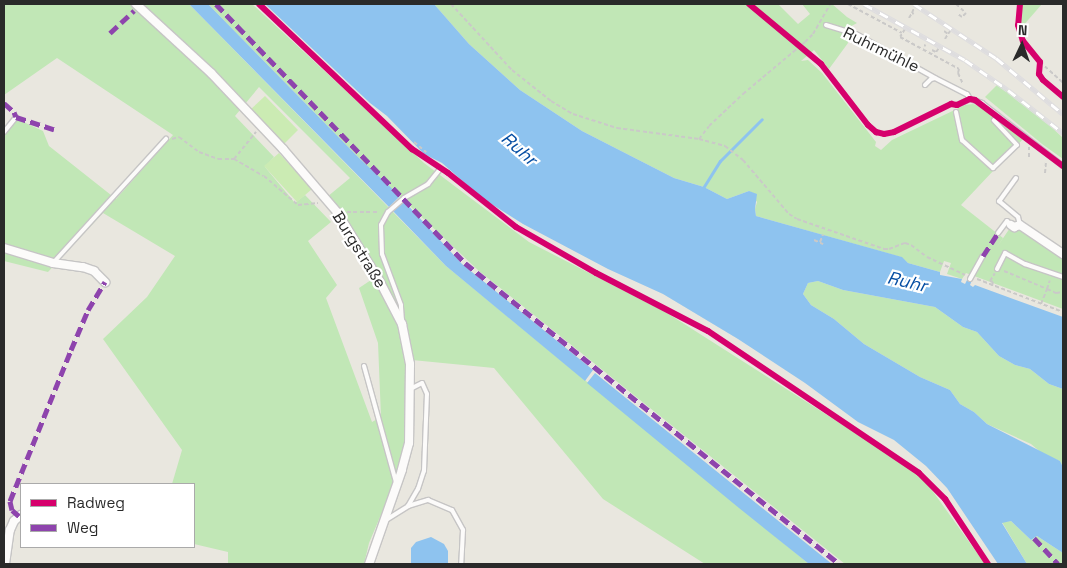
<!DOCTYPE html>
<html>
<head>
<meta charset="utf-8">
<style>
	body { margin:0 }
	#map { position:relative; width:1067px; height:568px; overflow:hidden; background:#e9e7df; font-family:"Space Grotesk",sans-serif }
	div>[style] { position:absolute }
	.green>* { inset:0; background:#c1e7b6 }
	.pitch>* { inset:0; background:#cbebb3 }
	.water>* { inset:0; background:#8ec3ef }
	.stream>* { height:3px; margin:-1.5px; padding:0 1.5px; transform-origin:1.5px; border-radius:1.5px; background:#8ec3ef }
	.path>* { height:2px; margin-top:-1px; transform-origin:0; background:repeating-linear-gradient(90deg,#cac9c8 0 4px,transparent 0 6.5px) }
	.roads { filter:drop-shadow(1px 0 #c6c5c5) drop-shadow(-1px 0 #c6c5c5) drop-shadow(0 1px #c6c5c5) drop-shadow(0 -1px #c6c5c5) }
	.service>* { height:4px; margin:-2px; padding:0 2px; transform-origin:2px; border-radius:2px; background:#fcfbfa }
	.minor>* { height:8px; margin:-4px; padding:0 4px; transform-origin:4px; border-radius:4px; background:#fcfbfa }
	.rail>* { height:5px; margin-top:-2.5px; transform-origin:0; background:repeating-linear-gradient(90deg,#fff 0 9px,#dedddf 0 18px); box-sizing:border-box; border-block:1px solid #dedddf }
	.quiet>* { height:5px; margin-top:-2.5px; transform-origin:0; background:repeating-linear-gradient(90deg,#8e44ad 0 10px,transparent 0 15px) }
	.cycleway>* { height:6px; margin:-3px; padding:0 3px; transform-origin:3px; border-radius:3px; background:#d6006c }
	span { translate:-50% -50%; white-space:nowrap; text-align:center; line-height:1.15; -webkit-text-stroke:4.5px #fff; paint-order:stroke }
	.street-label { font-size:16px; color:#2a2a2a }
	.water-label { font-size:18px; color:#054ea3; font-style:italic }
	.frame { position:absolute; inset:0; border:5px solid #2a2a2a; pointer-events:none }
	.legend { position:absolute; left:20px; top:483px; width:175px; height:65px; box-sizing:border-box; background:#fff; border:1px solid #aaa; margin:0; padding:6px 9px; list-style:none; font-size:15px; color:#2a2a2a }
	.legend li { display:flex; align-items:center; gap:10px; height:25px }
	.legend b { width:25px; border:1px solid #aaa }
	.north { position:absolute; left:997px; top:20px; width:50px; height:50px; -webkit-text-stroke:4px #fff; paint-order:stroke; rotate:3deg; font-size:14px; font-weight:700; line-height:20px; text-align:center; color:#2a2a2a }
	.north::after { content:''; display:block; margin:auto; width:18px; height:22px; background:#2a2a2a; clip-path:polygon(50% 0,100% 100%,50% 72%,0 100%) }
</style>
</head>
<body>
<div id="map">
	<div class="green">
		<i style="clip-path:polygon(evenodd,4px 4px,189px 4px,446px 266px,809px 564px,705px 564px,603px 499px,494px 368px,412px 360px,409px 429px,394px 484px,369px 543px,364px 564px,228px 564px,228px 552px,194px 544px,194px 484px,172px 484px,182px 450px,103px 339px,147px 297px,175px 256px,103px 213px,48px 272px,4px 261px,4px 135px,17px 119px,43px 131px,49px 146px,116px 199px,173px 135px,57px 58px,4px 95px,4px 4px,259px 87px,350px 178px,327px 197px,374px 278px,359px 288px,378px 343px,381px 417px,372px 422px,326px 298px,337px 285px,308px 241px,331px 222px,305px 195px,295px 203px,265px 167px,274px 157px,235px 116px,259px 87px)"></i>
		<i style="clip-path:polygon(208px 4px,252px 4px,424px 163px,529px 242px,667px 313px,921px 475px,985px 564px,845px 564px,479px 271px,359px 158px)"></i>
		<i style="clip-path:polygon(434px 4px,778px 4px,798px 24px,810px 14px,802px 4px,832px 4px,847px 17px,857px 23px,846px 29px,848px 43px,829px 69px,814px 50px,801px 61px,808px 60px,822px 73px,876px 142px,875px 146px,881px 150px,892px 140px,965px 105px,973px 104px,982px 107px,1024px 138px,961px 205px,1003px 238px,995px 250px,1010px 228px,1021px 227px,1063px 256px,1063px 309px,966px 273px,962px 279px,947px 274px,951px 263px,944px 261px,940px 272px,908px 263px,901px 257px,756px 216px,755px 209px,757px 202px,749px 191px,727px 199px,704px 187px,674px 178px,582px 131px,520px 90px,469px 44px)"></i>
		<i style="clip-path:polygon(1022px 4px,1042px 4px,1022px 27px,1021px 21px)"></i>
		<i style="clip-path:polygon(998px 84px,1030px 107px,1063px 138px,1063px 159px,1042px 144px,985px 97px)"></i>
		<i style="clip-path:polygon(818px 281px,843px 290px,935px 307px,963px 327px,977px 332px,999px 356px,1015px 365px,1030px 369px,1049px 384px,1063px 389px,1063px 467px,1060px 461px,1044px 455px,1031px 444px,987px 424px,974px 412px,960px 404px,950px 390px,920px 377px,864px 344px,834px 319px,811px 305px,803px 294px,808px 283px)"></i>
		<i style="clip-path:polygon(1011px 521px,1031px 540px,1037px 536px,1063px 553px,1063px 564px,1027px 564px,1002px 522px)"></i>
	</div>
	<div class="pitch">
		<i style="clip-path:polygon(265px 96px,298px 130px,283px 145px,250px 110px)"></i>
		<i style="clip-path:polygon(279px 153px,312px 189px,297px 202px,264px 166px)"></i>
	</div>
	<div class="water">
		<i style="clip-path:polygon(189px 4px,208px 4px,359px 158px,400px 196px,389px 207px)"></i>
		<i style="clip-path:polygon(265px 4px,434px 4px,469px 44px,520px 90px,582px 131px,674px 178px,704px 187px,727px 199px,749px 191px,757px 194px,755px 209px,756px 216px,902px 257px,908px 263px,940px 272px,940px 275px,962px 279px,961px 282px,965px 284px,968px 278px,972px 280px,970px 285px,973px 287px,975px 285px,1063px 317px,1063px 389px,1049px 384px,1030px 369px,1015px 365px,999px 356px,977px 332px,963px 327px,935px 307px,843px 290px,818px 281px,808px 283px,803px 294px,811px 305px,834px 319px,864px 344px,920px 377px,950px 390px,960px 404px,974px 412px,987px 424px,1060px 461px,1063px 467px,1063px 553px,1037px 536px,1031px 540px,1011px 521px,1002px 523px,1027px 564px,998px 564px,947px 488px,926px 466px,894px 440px,858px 422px,805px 383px,738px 339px,663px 294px,608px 269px,523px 224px,482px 198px,442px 163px,424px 154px,387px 116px,370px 103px)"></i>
		<i style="clip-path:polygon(404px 201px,462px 264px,593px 370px,585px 381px,446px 266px,392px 210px)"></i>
		<i style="clip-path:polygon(595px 373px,710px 466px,832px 564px,809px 564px,739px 508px,587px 383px)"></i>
		<i style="clip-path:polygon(431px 537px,444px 544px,448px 551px,448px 564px,411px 564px,411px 548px,416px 542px)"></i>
	</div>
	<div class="stream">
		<i style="left:703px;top:188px;width:32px;rotate:-58deg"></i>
		<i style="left:720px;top:161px;width:59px;rotate:-45deg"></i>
	</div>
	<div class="path">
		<i style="left:451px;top:4px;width:90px;rotate:47.3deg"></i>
		<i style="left:512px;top:70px;width:50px;rotate:38.5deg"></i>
		<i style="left:551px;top:101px;width:26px;rotate:31deg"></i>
		<i style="left:573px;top:114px;width:46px;rotate:17.7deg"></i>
		<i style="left:617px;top:128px;width:83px;rotate:7.6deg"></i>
		<i style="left:699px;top:139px;width:27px;rotate:15deg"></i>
		<i style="left:725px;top:146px;width:23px;rotate:38deg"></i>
		<i style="left:743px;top:160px;width:71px;rotate:49.6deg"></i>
		<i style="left:789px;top:214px;width:9px;rotate:32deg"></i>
		<i style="left:797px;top:219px;width:92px;rotate:19deg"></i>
		<i style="left:884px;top:249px;width:5px"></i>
		<i style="left:889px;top:249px;width:17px;rotate:-21deg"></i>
		<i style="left:905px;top:243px;width:6px;rotate:18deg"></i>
		<i style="left:911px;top:245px;width:20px;rotate:37deg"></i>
		<i style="left:927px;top:257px;width:42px;rotate:25.3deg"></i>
		<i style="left:848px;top:4px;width:61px;rotate:28.2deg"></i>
		<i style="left:956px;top:4px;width:13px;rotate:42deg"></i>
		<i style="left:966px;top:13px;width:6px;rotate:135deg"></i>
		<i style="left:962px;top:17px;width:5px;rotate:-143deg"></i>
		<i style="left:1020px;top:4px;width:21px;rotate:95deg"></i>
		<i style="left:1018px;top:25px;width:17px;rotate:73deg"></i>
		<i style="left:1023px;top:41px;width:27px;rotate:51deg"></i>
		<i style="left:1040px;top:62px;width:31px;rotate:42deg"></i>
		<i style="left:912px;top:13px;width:5px;rotate:-68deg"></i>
		<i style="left:909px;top:18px;width:6px;rotate:-59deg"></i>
		<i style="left:912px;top:13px;width:2px;rotate:27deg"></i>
		<i style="left:905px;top:29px;width:9px;rotate:122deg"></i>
		<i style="left:900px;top:37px;width:67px;rotate:28.5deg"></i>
		<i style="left:959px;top:69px;width:4px;rotate:104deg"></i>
		<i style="left:958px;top:73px;width:12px;rotate:66deg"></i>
		<i style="left:944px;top:31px;width:5px;rotate:37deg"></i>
		<i style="left:948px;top:34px;width:5px;rotate:-53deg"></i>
		<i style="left:945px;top:39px;width:6px;rotate:-59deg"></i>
		<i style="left:924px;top:45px;width:2px;rotate:27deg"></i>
		<i style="left:932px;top:50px;width:4px;rotate:27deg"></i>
		<i style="left:936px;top:52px;width:5px;rotate:-53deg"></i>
		<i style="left:1040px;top:62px;width:12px;rotate:95deg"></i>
		<i style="left:1039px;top:74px;width:7px;rotate:56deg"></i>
		<i style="left:1043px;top:80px;width:26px;rotate:40deg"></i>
		<i style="left:172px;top:139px;width:7px;rotate:-16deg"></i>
		<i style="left:179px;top:137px;width:25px;rotate:37deg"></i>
		<i style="left:199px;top:152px;width:20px;rotate:20deg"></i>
		<i style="left:218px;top:159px;width:16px"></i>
		<i style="left:234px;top:159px;width:34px;rotate:30deg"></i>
		<i style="left:264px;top:176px;width:45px;rotate:40.5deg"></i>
		<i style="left:298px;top:205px;width:20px;rotate:-6deg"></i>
		<i style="left:699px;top:139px;width:16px;rotate:-52deg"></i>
		<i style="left:709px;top:126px;width:47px;rotate:-43.3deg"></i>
		<i style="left:743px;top:94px;width:81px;rotate:-40deg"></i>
		<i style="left:805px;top:42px;width:11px;rotate:-45deg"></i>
		<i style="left:813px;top:34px;width:34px;rotate:-60deg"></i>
		<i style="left:414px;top:142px;width:16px;rotate:40deg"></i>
		<i style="left:415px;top:152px;width:6px;rotate:-51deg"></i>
		<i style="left:1029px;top:157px;width:10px;rotate:-90deg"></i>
		<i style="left:234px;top:159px;width:35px;rotate:-51deg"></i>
		<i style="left:1045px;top:173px;width:12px;rotate:-85deg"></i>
		<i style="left:347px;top:212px;width:32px"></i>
		<i style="left:814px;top:240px;width:10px;rotate:24deg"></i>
		<i style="left:820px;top:242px;width:8px;rotate:-67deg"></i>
		<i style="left:1004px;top:271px;width:47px;rotate:22.7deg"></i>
		<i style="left:1047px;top:289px;width:9px;rotate:-72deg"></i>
		<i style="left:977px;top:279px;width:92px;rotate:21deg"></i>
		<i style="left:992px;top:286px;width:4px;rotate:-76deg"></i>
		<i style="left:993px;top:282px;width:3px;rotate:-162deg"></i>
		<i style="left:990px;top:281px;width:9px;rotate:-58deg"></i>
		<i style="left:1041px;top:304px;width:16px;rotate:-68deg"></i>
		<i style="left:1047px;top:289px;width:10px;rotate:24deg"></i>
		<i style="left:1056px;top:293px;width:7px;rotate:-8deg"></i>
	</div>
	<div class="roads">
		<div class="service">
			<i style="left:826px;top:25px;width:31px;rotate:17deg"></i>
			<i style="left:856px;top:34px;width:90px;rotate:29.1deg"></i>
			<i style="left:925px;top:85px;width:8px;rotate:-45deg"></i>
			<i style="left:931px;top:79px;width:4px;rotate:-14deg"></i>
			<i style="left:935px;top:78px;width:36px;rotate:27deg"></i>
			<i style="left:967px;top:94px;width:6px;rotate:59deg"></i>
			<i style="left:957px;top:105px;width:14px;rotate:-25deg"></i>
			<i style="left:970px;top:99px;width:13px;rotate:18deg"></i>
			<i style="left:982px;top:103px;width:103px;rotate:37.9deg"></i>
			<i style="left:956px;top:112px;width:29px;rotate:78deg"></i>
			<i style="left:962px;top:140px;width:42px;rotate:42.1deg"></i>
			<i style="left:993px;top:168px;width:33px;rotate:-44deg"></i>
			<i style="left:1017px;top:145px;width:34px;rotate:-133deg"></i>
			<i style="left:4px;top:132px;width:19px;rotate:-51deg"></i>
			<i style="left:1016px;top:178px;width:29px;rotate:126deg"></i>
			<i style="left:999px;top:201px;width:25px;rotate:40deg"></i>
			<i style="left:1018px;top:217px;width:8px;rotate:76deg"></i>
			<i style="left:998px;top:233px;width:15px;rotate:-53deg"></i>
			<i style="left:1007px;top:221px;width:6px;rotate:45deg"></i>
			<i style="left:53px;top:263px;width:168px;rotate:-47.7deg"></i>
			<i style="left:997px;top:269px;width:18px;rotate:-63deg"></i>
			<i style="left:1005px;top:253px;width:23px;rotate:29deg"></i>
			<i style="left:1025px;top:264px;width:40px;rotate:18.9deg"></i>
			<i style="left:970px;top:279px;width:26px;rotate:-61deg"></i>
			<i style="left:402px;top:321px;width:16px;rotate:-94deg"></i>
			<i style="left:401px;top:305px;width:54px;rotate:-110.4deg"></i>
			<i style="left:382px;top:254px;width:29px;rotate:-92deg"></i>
			<i style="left:381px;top:225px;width:15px;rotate:-62deg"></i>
			<i style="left:388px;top:212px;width:21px;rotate:-41deg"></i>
			<i style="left:404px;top:198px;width:28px;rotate:-30deg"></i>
			<i style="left:428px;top:184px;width:19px;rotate:-51deg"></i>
			<i style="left:364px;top:366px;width:120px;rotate:74.6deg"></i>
			<i style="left:408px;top:506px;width:20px;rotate:-60deg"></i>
			<i style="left:418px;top:489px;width:19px;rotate:-72deg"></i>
			<i style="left:424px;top:471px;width:77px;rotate:-87.8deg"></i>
			<i style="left:427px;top:394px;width:12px;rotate:-114deg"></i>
			<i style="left:422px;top:383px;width:13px;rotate:153deg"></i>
			<i style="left:386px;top:520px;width:26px;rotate:-32deg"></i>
			<i style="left:408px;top:506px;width:21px;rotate:-17deg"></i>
			<i style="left:428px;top:500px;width:26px;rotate:23deg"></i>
			<i style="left:452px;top:510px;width:23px;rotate:61deg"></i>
			<i style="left:463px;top:530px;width:34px;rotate:93deg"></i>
		</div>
		<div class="minor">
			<i style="left:136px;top:4px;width:102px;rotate:42.6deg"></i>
			<i style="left:211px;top:73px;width:105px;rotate:46.5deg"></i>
			<i style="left:283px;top:149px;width:83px;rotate:49.4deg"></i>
			<i style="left:337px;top:212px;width:80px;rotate:58.3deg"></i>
			<i style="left:379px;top:280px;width:50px;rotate:62.4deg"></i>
			<i style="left:402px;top:324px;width:41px;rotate:78.7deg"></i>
			<i style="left:410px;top:364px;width:79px;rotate:90.7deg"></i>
			<i style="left:409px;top:443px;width:28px;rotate:105deg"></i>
			<i style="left:402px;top:470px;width:100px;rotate:109.3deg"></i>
			<i style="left:1011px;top:225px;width:4px;rotate:34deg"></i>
			<i style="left:1014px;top:227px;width:6px;rotate:-18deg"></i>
			<i style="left:1020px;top:225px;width:52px;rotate:34deg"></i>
			<i style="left:4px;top:248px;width:51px;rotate:17deg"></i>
			<i style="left:53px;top:263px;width:30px;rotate:8deg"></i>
			<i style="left:83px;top:267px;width:12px;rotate:20deg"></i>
			<i style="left:94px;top:271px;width:16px;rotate:45deg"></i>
			<i style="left:5px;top:564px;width:34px;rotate:-82deg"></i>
			<i style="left:10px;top:530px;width:10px;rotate:-66deg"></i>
			<i style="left:14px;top:521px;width:9px;rotate:-41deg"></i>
		</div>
	</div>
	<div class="rail">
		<i style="left:864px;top:4px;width:115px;rotate:29deg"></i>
		<i style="left:965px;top:60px;width:52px;rotate:34.9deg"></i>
		<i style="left:1008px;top:90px;width:70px;rotate:38deg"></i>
		<i style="left:914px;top:4px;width:98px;rotate:33.4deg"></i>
		<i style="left:996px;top:58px;width:87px;rotate:39.9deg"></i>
	</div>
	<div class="quiet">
		<i style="left:216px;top:4px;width:359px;rotate:46.1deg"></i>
		<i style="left:465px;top:263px;width:480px;rotate:38.8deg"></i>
		<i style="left:110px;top:33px;width:33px;rotate:-43deg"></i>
		<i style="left:4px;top:103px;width:13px;rotate:42deg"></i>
		<i style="left:14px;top:112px;width:5px;rotate:68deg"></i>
		<i style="left:16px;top:117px;width:40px;rotate:18deg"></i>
		<i style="left:983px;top:256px;width:27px;rotate:-57deg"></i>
		<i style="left:19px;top:516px;width:9px;rotate:-139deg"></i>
		<i style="left:12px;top:510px;width:9px;rotate:-103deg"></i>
		<i style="left:10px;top:501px;width:163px;rotate:-68deg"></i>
		<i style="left:71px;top:350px;width:43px;rotate:-67deg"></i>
		<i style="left:88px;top:310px;width:33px;rotate:-59deg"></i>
		<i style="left:1034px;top:538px;width:35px;rotate:47deg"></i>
	</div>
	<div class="cycleway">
		<i style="left:259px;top:4px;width:211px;rotate:43.5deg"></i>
		<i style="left:412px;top:149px;width:43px;rotate:33.7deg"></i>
		<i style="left:448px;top:173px;width:87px;rotate:38.5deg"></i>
		<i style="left:516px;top:227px;width:92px;rotate:29.9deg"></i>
		<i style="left:596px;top:273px;width:126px;rotate:27.4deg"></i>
		<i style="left:708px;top:331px;width:254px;rotate:33.9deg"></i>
		<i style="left:919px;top:473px;width:37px;rotate:45deg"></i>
		<i style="left:945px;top:499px;width:78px;rotate:56.5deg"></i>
		<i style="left:749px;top:4px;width:94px;rotate:39.8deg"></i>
		<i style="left:821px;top:64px;width:77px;rotate:52.4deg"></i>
		<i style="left:868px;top:125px;width:11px;rotate:41deg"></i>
		<i style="left:876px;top:132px;width:8px;rotate:14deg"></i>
		<i style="left:884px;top:134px;width:10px;rotate:-11deg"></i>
		<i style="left:894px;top:132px;width:64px;rotate:-26.2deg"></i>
		<i style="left:951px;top:104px;width:6px;rotate:9deg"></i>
		<i style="left:957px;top:105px;width:14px;rotate:-25deg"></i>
		<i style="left:970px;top:99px;width:5px;rotate:11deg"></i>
		<i style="left:975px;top:100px;width:110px;rotate:36.9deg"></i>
		<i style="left:1020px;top:4px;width:21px;rotate:95deg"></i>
		<i style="left:1018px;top:25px;width:17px;rotate:73deg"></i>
		<i style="left:1023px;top:41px;width:27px;rotate:51deg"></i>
		<i style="left:1040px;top:62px;width:12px;rotate:95deg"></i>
		<i style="left:1039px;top:74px;width:7px;rotate:56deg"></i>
		<i style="left:1043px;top:80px;width:26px;rotate:40deg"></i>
	</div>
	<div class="street-label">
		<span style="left:881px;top:50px;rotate:26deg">Ruhrmühle</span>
		<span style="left:359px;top:250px;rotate:58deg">Burgstraße</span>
	</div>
	<div class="water-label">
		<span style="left:519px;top:149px;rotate:41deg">Ruhr</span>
		<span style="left:907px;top:282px;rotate:13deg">Ruhr</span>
	</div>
	<div class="frame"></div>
	<ul class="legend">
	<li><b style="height:6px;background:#d6006c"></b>Radweg</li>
	<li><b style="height:6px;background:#8e44ad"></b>Weg</li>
	</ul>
	<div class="north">N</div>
</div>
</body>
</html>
